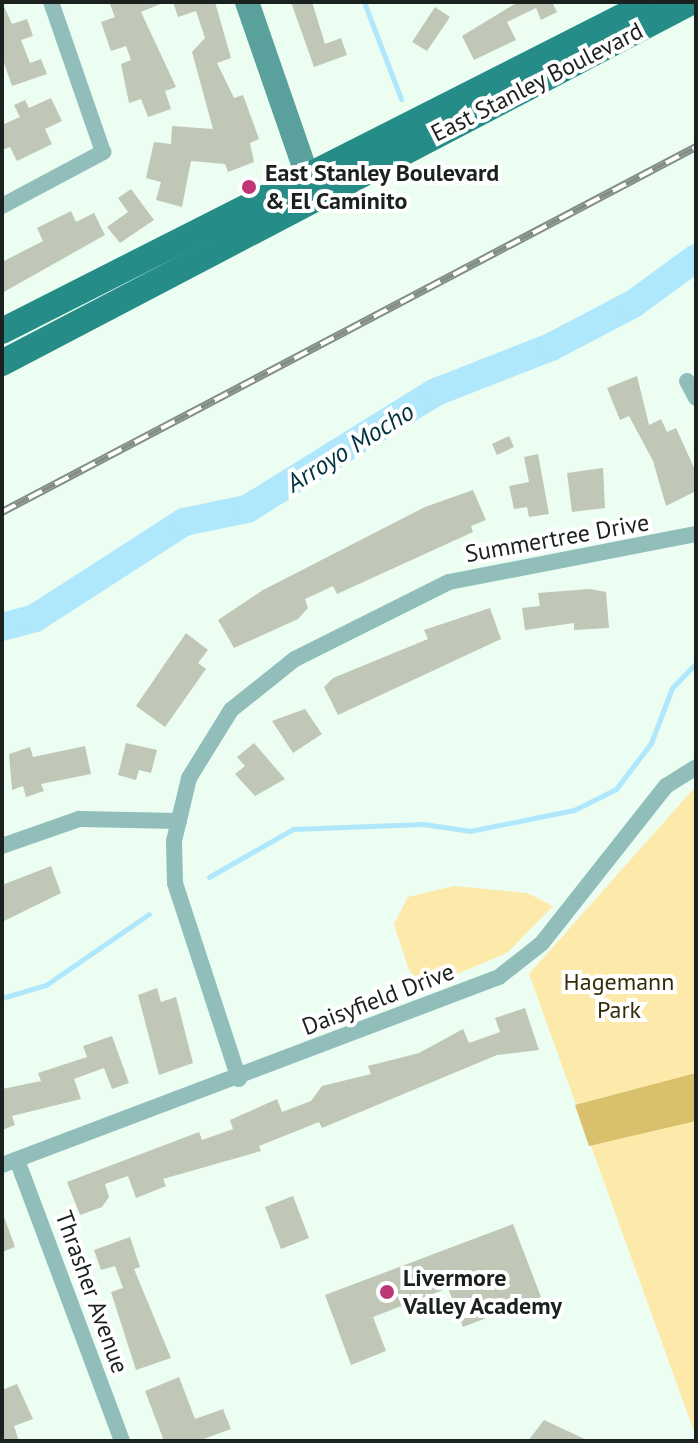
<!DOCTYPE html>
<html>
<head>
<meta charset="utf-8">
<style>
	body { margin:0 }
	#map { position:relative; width:698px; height:1443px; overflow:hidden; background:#ecfdf2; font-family:"PT Sans",sans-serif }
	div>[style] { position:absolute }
	.green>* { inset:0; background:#fdeaab }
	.forest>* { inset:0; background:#d8c06d }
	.stream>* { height:5px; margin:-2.5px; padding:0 2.5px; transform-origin:2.5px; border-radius:2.5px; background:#afe7fc }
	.river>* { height:28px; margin:-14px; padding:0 14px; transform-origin:14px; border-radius:14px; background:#afe7fc }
	.building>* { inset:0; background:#c0c7b7 }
	.street>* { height:16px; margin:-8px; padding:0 8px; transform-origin:8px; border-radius:8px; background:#91bebb }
	.secondary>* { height:24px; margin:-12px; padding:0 12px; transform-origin:12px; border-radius:12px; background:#5aa19d }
	.primary>* { height:26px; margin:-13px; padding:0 13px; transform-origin:13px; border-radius:13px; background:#258c88 }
	.rail>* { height:8px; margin-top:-4px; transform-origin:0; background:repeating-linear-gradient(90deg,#fff 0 15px,#838e87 0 30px); box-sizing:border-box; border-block:2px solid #838e87 }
	.dots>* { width:22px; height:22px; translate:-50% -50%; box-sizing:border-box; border:4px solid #fff; border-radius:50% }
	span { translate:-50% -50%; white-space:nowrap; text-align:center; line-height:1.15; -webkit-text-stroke:8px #fff; paint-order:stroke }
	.street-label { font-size:24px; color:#1b211e }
	.poi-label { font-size:24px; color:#1b211e; font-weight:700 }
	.left { translate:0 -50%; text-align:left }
	.park-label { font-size:24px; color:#362c07 }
	.water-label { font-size:26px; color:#003240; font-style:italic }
	.frame { position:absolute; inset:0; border:4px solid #1b211e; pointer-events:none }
</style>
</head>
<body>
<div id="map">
	<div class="green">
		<i style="clip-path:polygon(696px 786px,696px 1437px,529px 974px)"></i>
		<i style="clip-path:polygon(454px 886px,527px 893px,553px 906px,507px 953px,426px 987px,409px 970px,394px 924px,408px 897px)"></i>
	</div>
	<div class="forest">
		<i style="clip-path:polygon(696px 1073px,696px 1121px,589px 1146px,575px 1105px)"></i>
	</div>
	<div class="stream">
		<i style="left:364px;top:2px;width:104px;rotate:69.1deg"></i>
		<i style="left:209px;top:877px;width:97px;rotate:-29.7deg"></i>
		<i style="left:293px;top:829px;width:130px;rotate:-2.2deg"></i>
		<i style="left:423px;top:824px;width:48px;rotate:8.5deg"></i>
		<i style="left:470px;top:831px;width:106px;rotate:-11.4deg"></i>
		<i style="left:574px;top:810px;width:47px;rotate:-26.6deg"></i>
		<i style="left:616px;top:789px;width:58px;rotate:-52.7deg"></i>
		<i style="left:651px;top:743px;width:59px;rotate:-69.1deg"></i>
		<i style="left:672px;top:688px;width:35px;rotate:-46deg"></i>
		<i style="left:2px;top:998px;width:46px;rotate:-16.5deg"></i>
		<i style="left:46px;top:985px;width:125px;rotate:-34.6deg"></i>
	</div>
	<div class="river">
		<i style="left:2px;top:627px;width:34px;rotate:-15deg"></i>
		<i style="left:35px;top:618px;width:177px;rotate:-32.8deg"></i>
		<i style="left:184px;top:522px;width:64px;rotate:-11.7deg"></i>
		<i style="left:247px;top:509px;width:222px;rotate:-31.8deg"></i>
		<i style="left:436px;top:392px;width:123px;rotate:-21.4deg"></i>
		<i style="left:551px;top:347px;width:93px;rotate:-27.7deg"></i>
		<i style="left:633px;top:304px;width:78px;rotate:-36.1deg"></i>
	</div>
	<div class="building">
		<i style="clip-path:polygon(2px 2px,12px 24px,27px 19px,33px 36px,21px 40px,30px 63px,41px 59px,47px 74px,12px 86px,2px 57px)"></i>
		<i style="clip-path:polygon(109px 2px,165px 2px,141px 12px,176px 87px,165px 91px,171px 109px,148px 117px,141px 99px,129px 103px,121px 64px,131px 60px,126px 46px,111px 51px,101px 22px,115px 17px)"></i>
		<i style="clip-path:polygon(173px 2px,215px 2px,231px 58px,217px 63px,234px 98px,243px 95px,259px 139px,250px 143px,254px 162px,228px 172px,225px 164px,191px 161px,182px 207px,156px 200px,161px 182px,146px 178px,154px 142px,171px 144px,172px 126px,213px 129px,192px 52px,205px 38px,196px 11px,178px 17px)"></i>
		<i style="clip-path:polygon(291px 2px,312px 2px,325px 44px,341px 38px,347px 55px,314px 67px)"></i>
		<i style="clip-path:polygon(518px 2px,552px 2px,557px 12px,541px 20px,536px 8px,507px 22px,516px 40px,474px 60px,462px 36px)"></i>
		<i style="clip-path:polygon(435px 7px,450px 17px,427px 51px,412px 42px)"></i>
		<i style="clip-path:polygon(51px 98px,62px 121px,45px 129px,52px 144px,17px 161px,10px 147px,2px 150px,2px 125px,20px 117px,14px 105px,25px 100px,29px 108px)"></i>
		<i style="clip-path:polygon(131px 189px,154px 220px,120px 243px,107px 227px,128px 212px,118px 198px)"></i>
		<i style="clip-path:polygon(71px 211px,76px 222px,94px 213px,105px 235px,2px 293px,2px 262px,43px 241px,37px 228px)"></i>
		<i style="clip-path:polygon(637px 376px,649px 425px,661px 419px,667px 432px,676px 428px,696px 472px,696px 491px,666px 506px,653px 461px,629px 416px,620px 420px,607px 388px)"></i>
		<i style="clip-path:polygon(509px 436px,514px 447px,497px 455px,492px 444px)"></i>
		<i style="clip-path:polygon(538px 454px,549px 514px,529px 517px,527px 507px,514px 509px,509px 486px,529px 482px,524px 457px)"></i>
		<i style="clip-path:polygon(603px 468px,605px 508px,572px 512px,567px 473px)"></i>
		<i style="clip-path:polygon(473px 490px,486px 520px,471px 526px,473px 532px,337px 594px,333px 586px,305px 599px,308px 608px,298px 619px,234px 648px,218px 620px,263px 590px,425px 507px)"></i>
		<i style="clip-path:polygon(590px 589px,606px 592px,609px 628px,574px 630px,574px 623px,525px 630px,522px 608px,540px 606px,538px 593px)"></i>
		<i style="clip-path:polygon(490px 608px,501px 639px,338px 715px,324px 687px,333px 678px,428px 639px,424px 630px)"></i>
		<i style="clip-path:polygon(186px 633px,208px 650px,198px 663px,206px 669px,165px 727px,136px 706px)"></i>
		<i style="clip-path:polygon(305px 709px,322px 734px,293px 753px,272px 721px)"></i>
		<i style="clip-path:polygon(126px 743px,157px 750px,151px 773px,139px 770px,136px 780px,118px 775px)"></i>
		<i style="clip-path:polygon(254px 743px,285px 779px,255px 796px,235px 774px,245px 766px,237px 757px)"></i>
		<i style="clip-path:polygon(85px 746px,91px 774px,41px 784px,44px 791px,26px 797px,23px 786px,12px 790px,9px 754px,30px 747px,33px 757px)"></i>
		<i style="clip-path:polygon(51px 866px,61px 893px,2px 922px,2px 885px)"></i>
		<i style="clip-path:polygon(157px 988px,161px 1002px,176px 997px,193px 1063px,159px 1075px,138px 995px)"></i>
		<i style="clip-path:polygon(525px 1008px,539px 1050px,497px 1055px,322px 1128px,319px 1122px,259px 1146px,261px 1151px,163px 1179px,166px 1186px,136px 1198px,128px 1176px,105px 1184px,109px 1197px,102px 1207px,80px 1215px,67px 1182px,199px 1132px,202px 1140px,233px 1129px,230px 1120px,277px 1099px,282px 1112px,311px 1101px,322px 1086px,371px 1074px,368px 1066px,419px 1053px,463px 1029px,469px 1043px,500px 1032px,495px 1018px)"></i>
		<i style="clip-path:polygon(112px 1036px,129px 1083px,112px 1089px,104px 1068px,74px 1079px,81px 1099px,12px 1116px,15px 1125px,2px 1130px,2px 1089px,41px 1081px,38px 1073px,87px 1057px,83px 1046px)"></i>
		<i style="clip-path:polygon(293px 1196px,309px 1238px,281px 1249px,265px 1207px)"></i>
		<i style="clip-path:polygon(3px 1214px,15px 1247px,2px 1252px,2px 1215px)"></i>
		<i style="clip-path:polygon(513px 1224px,541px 1297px,463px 1327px,448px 1288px,373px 1317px,386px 1351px,351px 1365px,325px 1295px)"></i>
		<i style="clip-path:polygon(130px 1237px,140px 1267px,134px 1269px,171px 1358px,136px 1370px,111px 1292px,123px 1288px,115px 1266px,101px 1270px,94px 1250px)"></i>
		<i style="clip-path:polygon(179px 1377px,195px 1419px,223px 1409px,231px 1429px,198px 1441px,164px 1441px,145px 1391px)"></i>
		<i style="clip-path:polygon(17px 1384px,33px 1419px,14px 1426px,19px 1441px,2px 1441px,2px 1390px)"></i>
		<i style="clip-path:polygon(544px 1420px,589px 1441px,528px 1441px)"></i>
	</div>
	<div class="street">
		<i style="left:2px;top:206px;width:115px;rotate:-28.1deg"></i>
		<i style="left:103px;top:152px;width:159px;rotate:-109.1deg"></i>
		<i style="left:687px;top:381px;width:19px;rotate:62deg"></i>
		<i style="left:2px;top:846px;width:82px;rotate:-19.3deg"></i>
		<i style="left:79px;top:819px;width:100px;rotate:1.1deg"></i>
		<i style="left:239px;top:1079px;width:206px;rotate:-108.1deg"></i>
		<i style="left:175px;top:883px;width:42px;rotate:-91.4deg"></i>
		<i style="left:174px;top:841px;width:65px;rotate:-76.6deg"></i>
		<i style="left:189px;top:778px;width:80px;rotate:-58.3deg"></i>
		<i style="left:231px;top:710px;width:82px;rotate:-38.6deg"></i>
		<i style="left:295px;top:659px;width:172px;rotate:-26.6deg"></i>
		<i style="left:449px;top:582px;width:252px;rotate:-11deg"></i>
		<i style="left:17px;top:1160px;width:300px;rotate:69.5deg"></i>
		<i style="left:2px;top:1165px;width:531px;rotate:-20.72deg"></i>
		<i style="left:499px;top:977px;width:55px;rotate:-38.3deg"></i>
		<i style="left:542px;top:943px;width:200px;rotate:-51.7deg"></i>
		<i style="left:666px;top:786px;width:36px;rotate:-32deg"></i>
	</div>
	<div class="secondary">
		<i style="left:247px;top:2px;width:204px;rotate:70.9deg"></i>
	</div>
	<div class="primary">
		<i style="left:2px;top:331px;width:728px;rotate:-26.88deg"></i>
		<i style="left:2px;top:363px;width:778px;rotate:-27.65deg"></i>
	</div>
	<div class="rail">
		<i style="left:2px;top:512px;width:784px;rotate:-27.74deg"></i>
	</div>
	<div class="dots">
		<i style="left:249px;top:187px;background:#be3777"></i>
		<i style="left:387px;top:1292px;background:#be3777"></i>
	</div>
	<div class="street-label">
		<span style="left:537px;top:82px;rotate:-27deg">East Stanley Boulevard</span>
		<span style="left:557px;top:538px;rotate:-10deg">Summertree Drive</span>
		<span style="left:378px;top:999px;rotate:-21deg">Daisyfield Drive</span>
		<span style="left:92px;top:1292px;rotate:70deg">Thrasher Avenue</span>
	</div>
	<div class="poi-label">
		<span class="left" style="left:265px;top:187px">East Stanley Boulevard<br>&amp; El Caminito</span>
		<span class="left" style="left:403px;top:1292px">Livermore<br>Valley Academy</span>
	</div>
	<div class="park-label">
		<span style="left:619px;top:996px">Hagemann<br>Park</span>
	</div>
	<div class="water-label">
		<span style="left:350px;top:447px;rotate:-32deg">Arroyo Mocho</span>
	</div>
	<div class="frame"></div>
</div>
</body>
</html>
